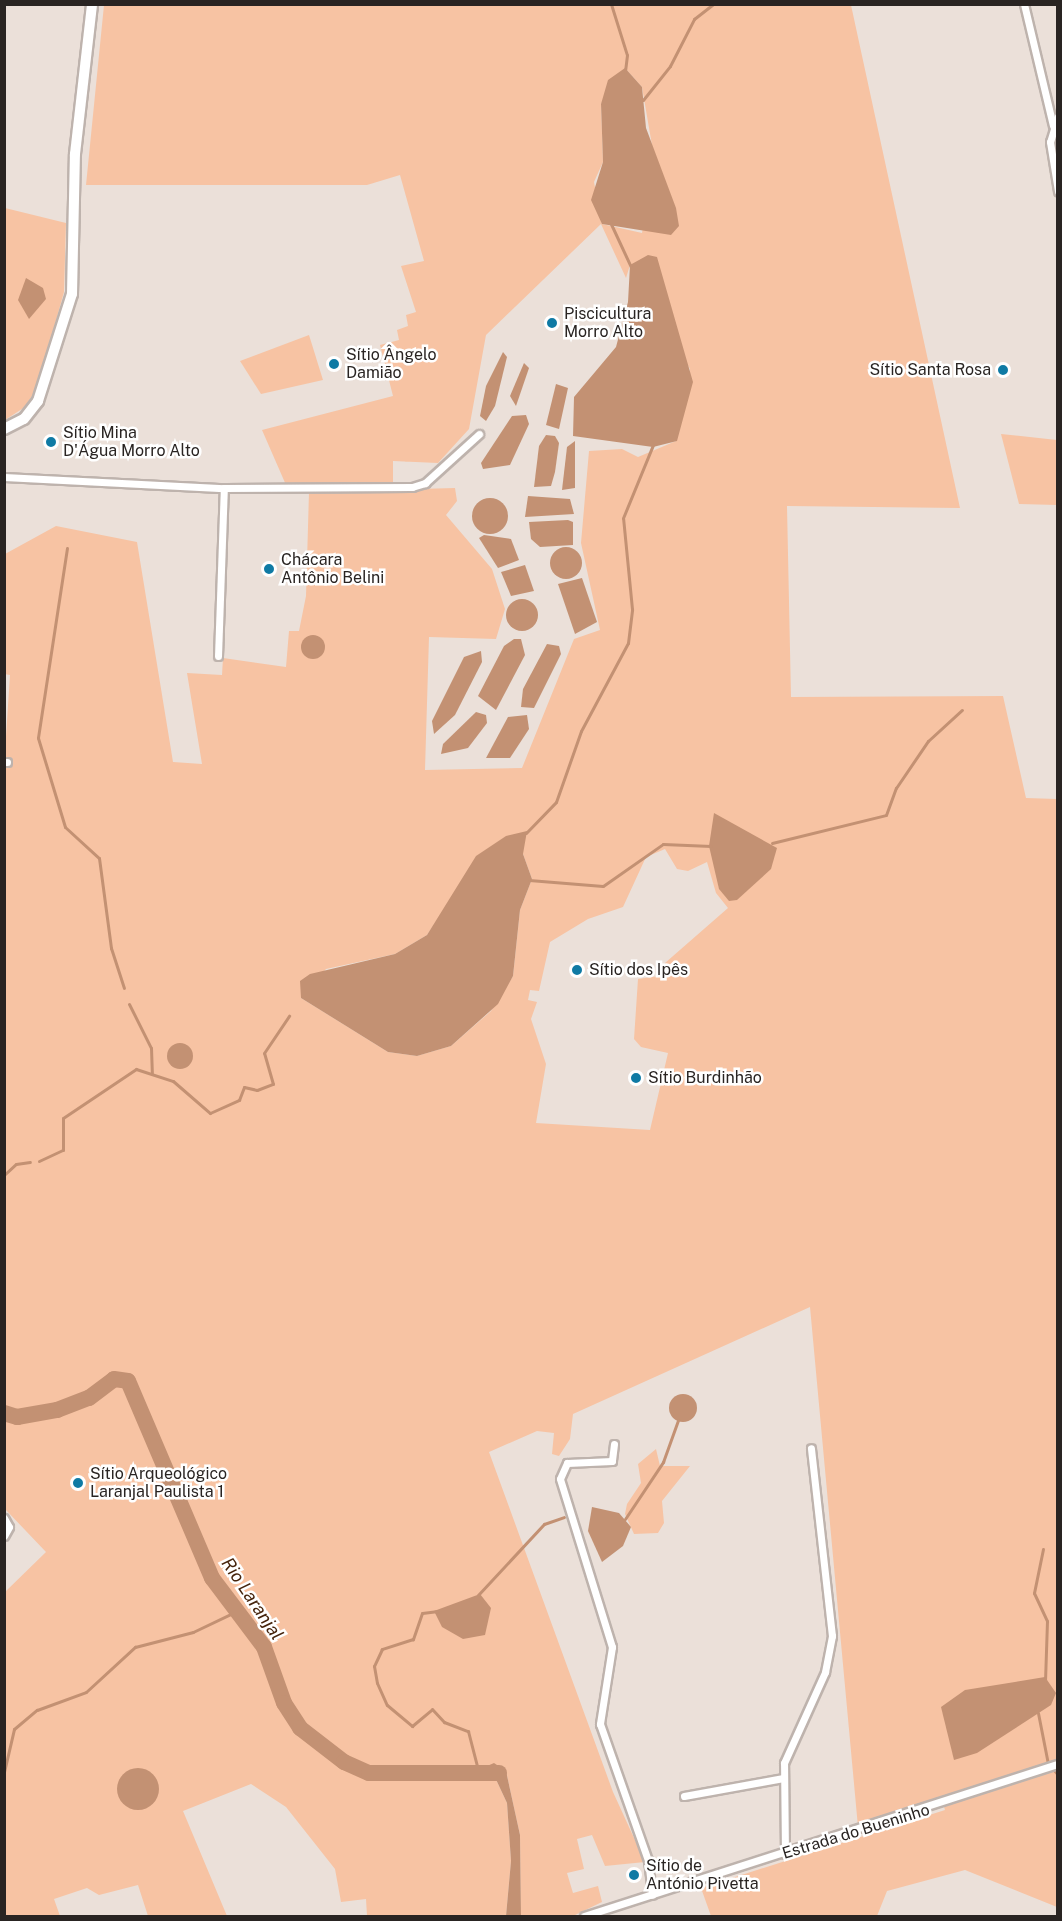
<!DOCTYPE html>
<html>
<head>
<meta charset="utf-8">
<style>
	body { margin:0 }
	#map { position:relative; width:1062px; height:1921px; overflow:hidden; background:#ebe0d9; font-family:"Public Sans",sans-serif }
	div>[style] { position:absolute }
	.green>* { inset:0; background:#f7c3a3 }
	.water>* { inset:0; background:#c39173 }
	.round { border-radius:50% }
	.stream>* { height:3px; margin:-1.5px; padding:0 1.5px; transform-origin:1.5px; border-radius:1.5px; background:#c39173 }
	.river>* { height:16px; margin:-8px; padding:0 8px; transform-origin:8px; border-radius:8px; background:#c39173 }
	.roads { filter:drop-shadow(2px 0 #beb3ad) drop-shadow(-2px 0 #beb3ad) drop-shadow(0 2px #beb3ad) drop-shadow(0 -2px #beb3ad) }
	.minor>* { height:7px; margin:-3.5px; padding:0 3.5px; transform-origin:3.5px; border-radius:3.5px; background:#fff }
	.secondary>* { height:10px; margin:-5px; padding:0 5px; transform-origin:5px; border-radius:5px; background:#fff }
	.dots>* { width:16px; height:16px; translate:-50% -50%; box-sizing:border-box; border:3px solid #fff; border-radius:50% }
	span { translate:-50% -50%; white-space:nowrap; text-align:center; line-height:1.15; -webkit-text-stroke:5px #fff; paint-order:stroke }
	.poi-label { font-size:16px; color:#292422 }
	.left { translate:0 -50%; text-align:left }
	.right { translate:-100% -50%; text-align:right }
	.street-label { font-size:16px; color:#292422 }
	.water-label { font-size:18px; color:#46240c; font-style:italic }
	.frame { position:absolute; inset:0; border:6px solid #292422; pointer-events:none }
</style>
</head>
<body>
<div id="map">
	<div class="green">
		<i style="clip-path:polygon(evenodd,104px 5px,851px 5px,960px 508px,787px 506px,791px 697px,1003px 696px,1026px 798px,1057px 799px,1057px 1907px,965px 1870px,887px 1891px,877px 1916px,711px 1916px,701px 1888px,945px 1810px,942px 1800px,858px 1827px,810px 1307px,573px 1414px,570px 1439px,559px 1456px,552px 1454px,554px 1433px,537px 1431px,489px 1452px,613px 1792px,645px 1862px,605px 1866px,592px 1835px,577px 1839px,584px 1869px,567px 1873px,573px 1893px,598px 1886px,602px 1902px,573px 1916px,521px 1916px,520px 1835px,506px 1771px,479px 1770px,493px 1773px,507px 1803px,511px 1861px,506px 1916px,367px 1916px,366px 1899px,341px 1902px,335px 1869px,286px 1807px,251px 1784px,183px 1811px,227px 1916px,148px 1916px,138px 1885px,99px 1895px,87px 1888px,54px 1899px,60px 1916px,5px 1916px,5px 1592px,46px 1552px,5px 1509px,4px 767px,10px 675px,4px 674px,5px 554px,56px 526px,137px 542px,173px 762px,202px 764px,187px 673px,222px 675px,223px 658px,286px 667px,289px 631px,299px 631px,306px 596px,309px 492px,455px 488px,457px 501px,446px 515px,492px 569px,505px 609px,496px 639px,429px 637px,425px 770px,522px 768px,574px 639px,600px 630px,581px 543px,589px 451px,622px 449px,638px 457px,676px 441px,690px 369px,630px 265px,626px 278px,601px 224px,486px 335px,469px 429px,438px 463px,393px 461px,393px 484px,286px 485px,262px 430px,393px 396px,380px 345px,399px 340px,397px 330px,408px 326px,406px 315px,416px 312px,401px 266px,424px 261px,400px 175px,367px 185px,86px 185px,104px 5px,625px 68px,642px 87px,654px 157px,642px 233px,602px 224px,594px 182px,603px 162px,601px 104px,625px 68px,104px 5px,665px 849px,677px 869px,688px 871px,707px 862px,716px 893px,728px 908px,665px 963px,666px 975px,638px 979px,634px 1039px,641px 1047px,668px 1053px,650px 1130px,536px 1123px,546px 1064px,531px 1019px,537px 1002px,528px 1000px,530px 990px,539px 991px,550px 942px,588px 919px,623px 907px,646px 857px,665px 849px,104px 5px,523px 854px,532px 879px,520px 910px,513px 976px,491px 1011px,451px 1046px,417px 1056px,388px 1052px,301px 998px,326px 969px,395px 954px,427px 935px,447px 905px,523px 854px)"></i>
		<i style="clip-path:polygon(5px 208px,66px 223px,64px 292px,37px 388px,25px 407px,5px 420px)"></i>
		<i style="clip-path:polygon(309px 335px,323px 380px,261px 394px,240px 361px)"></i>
		<i style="clip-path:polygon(1001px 434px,1057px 440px,1057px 505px,1019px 504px)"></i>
		<i style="clip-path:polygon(656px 1449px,660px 1466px,690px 1466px,662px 1501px,664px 1523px,658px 1533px,634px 1534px,625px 1514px,627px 1504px,641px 1483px,638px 1464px)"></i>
	</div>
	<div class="water">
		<i style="clip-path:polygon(625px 68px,642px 87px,646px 128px,676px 208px,679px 226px,671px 235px,602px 224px,591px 200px,603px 162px,601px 104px,608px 80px)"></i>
		<i style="clip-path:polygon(648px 255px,657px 257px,693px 382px,677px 441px,653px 447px,573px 436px,574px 397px,616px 347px,628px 302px,630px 265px)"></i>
		<i style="clip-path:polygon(26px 278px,43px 288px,46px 299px,29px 319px,18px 300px)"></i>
		<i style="clip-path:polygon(503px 352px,507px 357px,495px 406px,486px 421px,480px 416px,486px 386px)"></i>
		<i style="clip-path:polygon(524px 363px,529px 368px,516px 406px,510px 396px)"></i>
		<i style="clip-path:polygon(556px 384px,568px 388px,559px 429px,546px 425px)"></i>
		<i style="clip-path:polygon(526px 415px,529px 424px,510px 465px,483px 469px,481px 463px,512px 416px)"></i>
		<i style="clip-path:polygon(546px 435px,555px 436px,559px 443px,555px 472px,551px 486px,534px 487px,539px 446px)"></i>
		<i style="clip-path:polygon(575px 441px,575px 488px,562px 490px,567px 447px)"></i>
		<i style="clip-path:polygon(528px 496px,570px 499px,574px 514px,525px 517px)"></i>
		<i class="round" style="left:472px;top:498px;width:36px;height:36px"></i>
		<i style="clip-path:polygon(568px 520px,573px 522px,573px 545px,540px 547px,531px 539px,529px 522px)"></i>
		<i style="clip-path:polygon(484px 535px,511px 539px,519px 560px,498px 568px,479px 538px)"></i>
		<i class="round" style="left:550px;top:547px;width:32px;height:32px"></i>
		<i style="clip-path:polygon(525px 565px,534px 591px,511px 596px,501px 572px)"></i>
		<i style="clip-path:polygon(582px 578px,597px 622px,575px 634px,558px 584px)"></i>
		<i class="round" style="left:506px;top:599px;width:32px;height:32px"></i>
		<i class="round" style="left:301px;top:635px;width:24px;height:24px"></i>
		<i style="clip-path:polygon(514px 639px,521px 639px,525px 655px,496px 710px,478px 696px,504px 646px)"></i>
		<i style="clip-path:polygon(547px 644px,559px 646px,561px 654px,534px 708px,521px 707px,523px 689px)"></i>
		<i style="clip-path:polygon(481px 651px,482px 662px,455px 715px,434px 734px,432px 721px,464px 657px)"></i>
		<i style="clip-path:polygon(476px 712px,486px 715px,487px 723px,468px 748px,441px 754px,443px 744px)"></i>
		<i style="clip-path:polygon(527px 715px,529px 729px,510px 758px,486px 758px,508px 717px)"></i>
		<i style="clip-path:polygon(714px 813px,777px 848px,771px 869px,737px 900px,729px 901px,719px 889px,709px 846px)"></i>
		<i style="clip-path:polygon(527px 831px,523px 854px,532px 879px,520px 910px,513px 976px,498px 1004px,451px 1046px,417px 1056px,388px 1052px,301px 998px,300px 981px,310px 974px,395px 954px,427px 935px,476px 856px,506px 836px)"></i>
		<i class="round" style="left:167px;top:1043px;width:26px;height:26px"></i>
		<i class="round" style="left:669px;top:1394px;width:28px;height:28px"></i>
		<i style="clip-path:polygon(592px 1507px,619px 1513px,631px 1527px,623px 1546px,602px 1562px,588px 1531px)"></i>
		<i style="clip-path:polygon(480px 1594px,491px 1608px,485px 1635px,463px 1639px,442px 1627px,434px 1611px)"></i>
		<i style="clip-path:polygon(1045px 1677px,1056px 1693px,1051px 1705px,977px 1753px,954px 1760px,941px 1707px,965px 1690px)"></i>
		<i style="clip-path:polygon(494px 1763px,506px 1771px,520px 1835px,521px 1916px,506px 1916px,511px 1861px,507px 1803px,493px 1773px,478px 1770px)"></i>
		<i class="round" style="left:117px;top:1768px;width:42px;height:42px"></i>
	</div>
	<div class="stream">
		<i style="left:611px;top:4px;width:53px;rotate:72.6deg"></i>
		<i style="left:627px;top:55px;width:17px;rotate:97deg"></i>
		<i style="left:643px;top:100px;width:43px;rotate:-51.5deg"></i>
		<i style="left:670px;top:66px;width:53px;rotate:-62.9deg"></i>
		<i style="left:694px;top:19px;width:24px;rotate:-38deg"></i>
		<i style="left:611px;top:224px;width:47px;rotate:65.1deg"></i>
		<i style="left:67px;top:548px;width:192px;rotate:98.7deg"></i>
		<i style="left:38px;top:738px;width:93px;rotate:73.1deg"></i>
		<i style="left:65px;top:827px;width:46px;rotate:42.4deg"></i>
		<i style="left:99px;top:858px;width:91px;rotate:82.4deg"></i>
		<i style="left:111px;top:948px;width:42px;rotate:72deg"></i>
		<i style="left:526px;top:833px;width:43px;rotate:-45.9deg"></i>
		<i style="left:556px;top:802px;width:75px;rotate:-70.6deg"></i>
		<i style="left:581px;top:731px;width:100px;rotate:-61.9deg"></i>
		<i style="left:628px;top:643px;width:34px;rotate:-83deg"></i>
		<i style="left:632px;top:609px;width:91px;rotate:-95.6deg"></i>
		<i style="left:623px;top:518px;width:79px;rotate:-67.7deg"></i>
		<i style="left:772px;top:843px;width:117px;rotate:-13.8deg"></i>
		<i style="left:886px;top:815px;width:29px;rotate:-70deg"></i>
		<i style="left:896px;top:788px;width:57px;rotate:-55.8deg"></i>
		<i style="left:928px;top:741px;width:46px;rotate:-42.4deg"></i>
		<i style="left:529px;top:880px;width:74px;rotate:4.6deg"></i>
		<i style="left:603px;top:886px;width:73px;rotate:-35deg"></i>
		<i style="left:663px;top:844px;width:48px;rotate:2.4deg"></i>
		<i style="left:129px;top:1004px;width:49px;rotate:63.4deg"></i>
		<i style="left:151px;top:1048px;width:25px;rotate:88deg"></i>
		<i style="left:39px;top:1161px;width:26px;rotate:-25deg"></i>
		<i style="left:63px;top:1150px;width:32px;rotate:-90deg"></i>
		<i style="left:63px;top:1118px;width:88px;rotate:-33.9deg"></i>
		<i style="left:136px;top:1069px;width:39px;rotate:18deg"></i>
		<i style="left:173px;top:1081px;width:49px;rotate:40.9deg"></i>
		<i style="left:210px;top:1113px;width:32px;rotate:-24deg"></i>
		<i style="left:239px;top:1100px;width:14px;rotate:-69deg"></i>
		<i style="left:244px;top:1087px;width:13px;rotate:13deg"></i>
		<i style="left:257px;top:1090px;width:17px;rotate:-21deg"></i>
		<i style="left:273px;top:1084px;width:32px;rotate:-106deg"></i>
		<i style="left:264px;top:1053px;width:45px;rotate:-56deg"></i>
		<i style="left:4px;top:1175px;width:16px;rotate:-43deg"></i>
		<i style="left:16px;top:1164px;width:14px;rotate:-8deg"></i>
		<i style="left:625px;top:1519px;width:69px;rotate:-56.3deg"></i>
		<i style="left:663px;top:1462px;width:45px;rotate:-70.3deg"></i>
		<i style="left:1043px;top:1549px;width:45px;rotate:101.6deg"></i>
		<i style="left:1034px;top:1593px;width:31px;rotate:65deg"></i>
		<i style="left:1047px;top:1621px;width:60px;rotate:91.9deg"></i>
		<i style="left:478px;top:1595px;width:97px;rotate:-47.1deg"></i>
		<i style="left:544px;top:1524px;width:21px;rotate:-19deg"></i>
		<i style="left:438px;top:1611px;width:16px;rotate:173deg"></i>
		<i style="left:422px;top:1613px;width:28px;rotate:109deg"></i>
		<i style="left:413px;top:1639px;width:33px;rotate:162deg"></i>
		<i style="left:382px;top:1649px;width:19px;rotate:115deg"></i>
		<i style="left:374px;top:1666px;width:17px;rotate:80deg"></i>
		<i style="left:377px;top:1683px;width:24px;rotate:66deg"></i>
		<i style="left:387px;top:1705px;width:33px;rotate:40deg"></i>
		<i style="left:412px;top:1726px;width:26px;rotate:-40deg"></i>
		<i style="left:432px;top:1709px;width:18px;rotate:47deg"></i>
		<i style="left:444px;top:1722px;width:26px;rotate:21deg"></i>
		<i style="left:468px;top:1731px;width:40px;rotate:75.6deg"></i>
		<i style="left:1038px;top:1713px;width:52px;rotate:78.9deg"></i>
		<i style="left:1054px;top:1770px;width:6px;rotate:51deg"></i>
		<i style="left:4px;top:1772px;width:44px;rotate:-76.9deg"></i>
		<i style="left:14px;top:1729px;width:30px;rotate:-40deg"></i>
		<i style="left:37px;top:1710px;width:52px;rotate:-20.2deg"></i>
		<i style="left:86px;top:1692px;width:67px;rotate:-42.6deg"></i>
		<i style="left:135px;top:1647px;width:60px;rotate:-14.5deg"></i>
		<i style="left:193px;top:1632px;width:49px;rotate:-25.5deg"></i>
	</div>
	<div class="river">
		<i style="left:4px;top:1413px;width:14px;rotate:17deg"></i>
		<i style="left:17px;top:1417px;width:41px;rotate:-9.9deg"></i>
		<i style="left:57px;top:1410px;width:34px;rotate:-21deg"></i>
		<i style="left:89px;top:1398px;width:31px;rotate:-37deg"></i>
		<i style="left:114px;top:1379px;width:14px;rotate:8deg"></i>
		<i style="left:128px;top:1381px;width:214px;rotate:66.9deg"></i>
		<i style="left:212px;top:1578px;width:86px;rotate:53deg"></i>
		<i style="left:264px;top:1647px;width:59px;rotate:70.3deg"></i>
		<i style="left:284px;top:1703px;width:30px;rotate:57deg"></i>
		<i style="left:300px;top:1728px;width:56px;rotate:37.7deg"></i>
		<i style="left:344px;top:1762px;width:27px;rotate:24deg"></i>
		<i style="left:369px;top:1773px;width:130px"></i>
	</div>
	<div class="roads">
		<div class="minor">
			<i style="left:1024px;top:4px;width:125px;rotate:76.6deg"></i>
			<i style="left:1058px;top:116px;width:27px;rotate:107deg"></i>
			<i style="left:1050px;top:142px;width:50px;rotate:80.7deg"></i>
			<i style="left:4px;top:477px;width:220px;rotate:2.9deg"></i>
			<i style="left:224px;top:488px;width:188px;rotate:-0.3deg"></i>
			<i style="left:412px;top:487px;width:14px;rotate:-17deg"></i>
			<i style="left:425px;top:483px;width:73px;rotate:-42.2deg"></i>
			<i style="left:218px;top:656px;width:168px;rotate:-88deg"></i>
			<i style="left:4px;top:762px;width:3px"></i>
			<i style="left:614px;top:1444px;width:17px;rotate:97deg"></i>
			<i style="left:612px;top:1461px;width:45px;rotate:177.5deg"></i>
			<i style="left:567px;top:1463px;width:17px;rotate:114deg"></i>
			<i style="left:560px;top:1479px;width:176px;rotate:72.8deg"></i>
			<i style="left:612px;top:1647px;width:78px;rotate:98.9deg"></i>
			<i style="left:600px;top:1724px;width:144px;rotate:70.6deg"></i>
			<i style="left:648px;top:1860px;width:35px;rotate:83deg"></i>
			<i style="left:4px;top:1518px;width:10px;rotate:61deg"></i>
			<i style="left:9px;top:1527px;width:10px;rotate:119deg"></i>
			<i style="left:684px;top:1796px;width:101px;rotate:-10.3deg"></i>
			<i style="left:785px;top:1854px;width:91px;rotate:-90.6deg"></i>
			<i style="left:784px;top:1763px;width:100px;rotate:-65.7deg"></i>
			<i style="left:825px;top:1672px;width:37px;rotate:-79deg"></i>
			<i style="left:832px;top:1636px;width:189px;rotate:-96.4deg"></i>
			<i style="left:584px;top:1916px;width:498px;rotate:-17.8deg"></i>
		</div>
		<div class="secondary">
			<i style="left:4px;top:429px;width:22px;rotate:-27deg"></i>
			<i style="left:24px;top:419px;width:23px;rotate:-52deg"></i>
			<i style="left:38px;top:401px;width:112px;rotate:-72.4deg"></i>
			<i style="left:72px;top:294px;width:140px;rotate:-88.8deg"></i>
			<i style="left:75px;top:154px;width:151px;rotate:-83.5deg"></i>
		</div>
	</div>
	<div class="dots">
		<i style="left:552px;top:323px;background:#0f7aa4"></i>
		<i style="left:334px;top:364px;background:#0f7aa4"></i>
		<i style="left:1003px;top:370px;background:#0f7aa4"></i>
		<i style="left:51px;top:442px;background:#0f7aa4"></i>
		<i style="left:269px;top:569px;background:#0f7aa4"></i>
		<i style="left:577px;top:970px;background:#0f7aa4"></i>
		<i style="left:636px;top:1078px;background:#0f7aa4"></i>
		<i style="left:78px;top:1483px;background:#0f7aa4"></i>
		<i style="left:634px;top:1875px;background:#0f7aa4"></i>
	</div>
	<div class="poi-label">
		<span class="left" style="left:564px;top:323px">Piscicultura<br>Morro Alto</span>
		<span class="left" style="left:346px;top:364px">Sítio Ângelo<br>Damião</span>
		<span class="right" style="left:991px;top:370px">Sítio Santa Rosa</span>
		<span class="left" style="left:63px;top:442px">Sítio Mina<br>D'Água Morro Alto</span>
		<span class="left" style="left:281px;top:569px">Chácara<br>Antônio Belini</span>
		<span class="left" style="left:589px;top:970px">Sítio dos Ipês</span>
		<span class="left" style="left:648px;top:1078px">Sítio Burdinhão</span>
		<span class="left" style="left:90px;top:1483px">Sítio Arqueológico<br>Laranjal Paulista 1</span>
		<span class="left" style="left:646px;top:1875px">Sítio de<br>António Pivetta</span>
	</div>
	<div class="street-label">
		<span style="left:856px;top:1832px;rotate:-17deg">Estrada do Bueninho</span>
	</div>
	<div class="water-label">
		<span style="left:252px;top:1599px;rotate:56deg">Rio Laranjal</span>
	</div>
	<div class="frame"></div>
</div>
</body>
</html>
